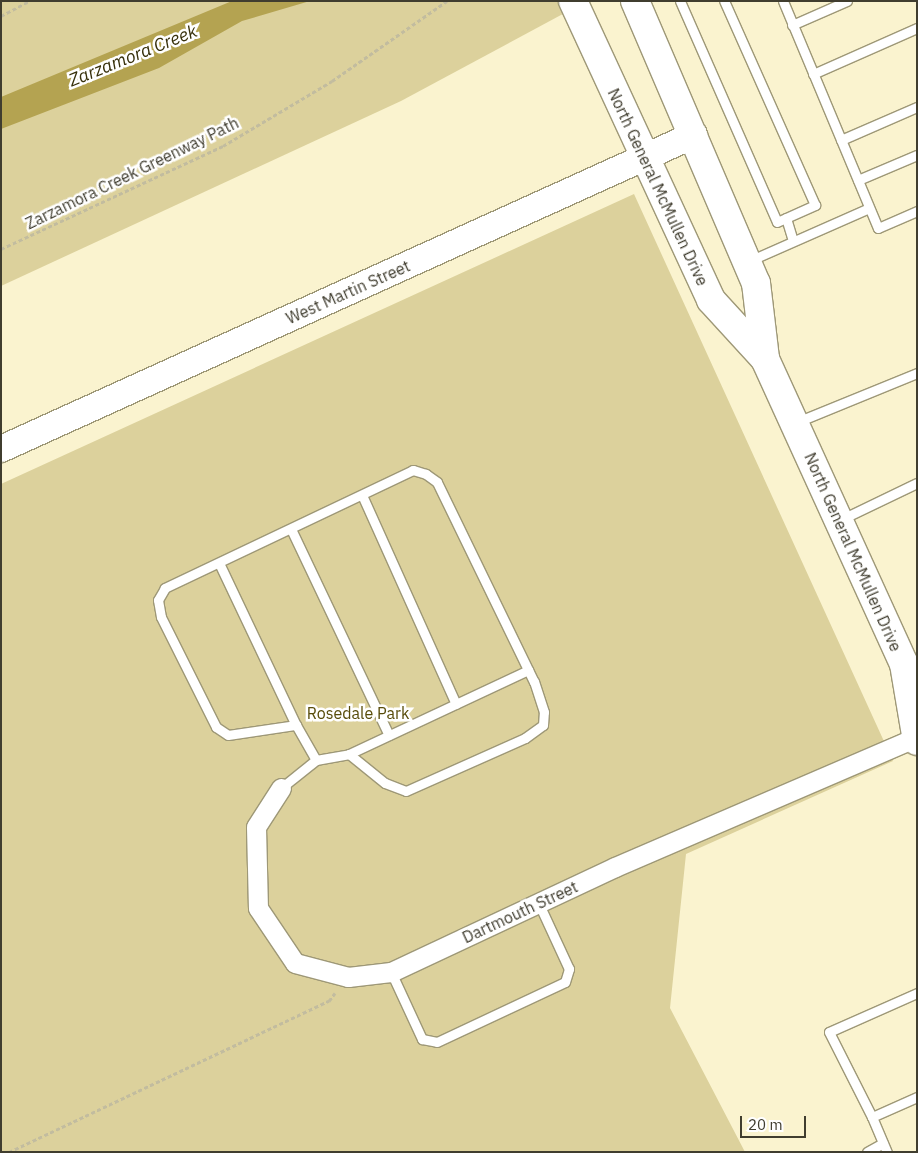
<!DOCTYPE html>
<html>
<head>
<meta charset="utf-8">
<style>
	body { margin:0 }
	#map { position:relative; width:918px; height:1153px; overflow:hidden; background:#faf3cf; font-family:"IBM Plex Sans",sans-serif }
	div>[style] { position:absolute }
	.green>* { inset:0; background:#dcd19c }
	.water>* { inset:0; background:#b4a351 }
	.path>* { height:3px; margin-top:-1.5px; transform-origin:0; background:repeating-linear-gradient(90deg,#c2bc9f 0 4px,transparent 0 6.5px) }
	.roads { filter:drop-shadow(1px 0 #9e9877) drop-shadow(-1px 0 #9e9877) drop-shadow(0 1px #9e9877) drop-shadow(0 -1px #9e9877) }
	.lane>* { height:9px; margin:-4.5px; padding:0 4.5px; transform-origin:4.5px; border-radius:4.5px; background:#fff }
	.street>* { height:19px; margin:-9.5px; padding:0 9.5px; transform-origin:9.5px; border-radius:9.5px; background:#fff }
	.secondary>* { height:26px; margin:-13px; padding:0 13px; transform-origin:13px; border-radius:13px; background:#fff }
	.primary>* { height:28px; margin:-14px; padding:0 14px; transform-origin:14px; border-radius:14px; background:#fff }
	span { translate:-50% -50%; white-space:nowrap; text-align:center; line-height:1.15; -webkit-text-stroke:5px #fff; paint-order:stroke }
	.street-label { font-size:16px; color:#403d2f }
	.park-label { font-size:16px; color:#584c0a }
	.water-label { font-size:18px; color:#37300b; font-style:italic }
	.frame { position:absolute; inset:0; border:2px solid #403d2f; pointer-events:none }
	.scale { position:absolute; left:740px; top:1116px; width:66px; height:22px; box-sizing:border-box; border:2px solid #403d2f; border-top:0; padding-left:6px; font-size:15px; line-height:18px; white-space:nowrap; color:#403d2f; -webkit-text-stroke:4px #fff; paint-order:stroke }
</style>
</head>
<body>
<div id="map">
	<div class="green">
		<i style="clip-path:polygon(1px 1px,587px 1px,401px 101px,1px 286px)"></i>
		<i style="clip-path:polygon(634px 194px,893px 761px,686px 854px,670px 1008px,745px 1152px,1px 1152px,1px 484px)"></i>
	</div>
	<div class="water">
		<i style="clip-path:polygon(232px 1px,310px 1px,242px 21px,159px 68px,1px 129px,1px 97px)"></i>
	</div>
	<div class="path">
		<i style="left:1px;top:16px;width:32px;rotate:-28deg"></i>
		<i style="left:1px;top:249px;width:245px;rotate:-24.9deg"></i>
		<i style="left:223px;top:146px;width:127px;rotate:-30.8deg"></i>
		<i style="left:332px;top:81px;width:140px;rotate:-34.8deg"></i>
		<i style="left:9px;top:1152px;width:354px;rotate:-25.3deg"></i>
		<i style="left:329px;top:1001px;width:10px;rotate:-53deg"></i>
	</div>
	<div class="roads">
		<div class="lane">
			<i style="left:680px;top:1px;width:241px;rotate:66.3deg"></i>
			<i style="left:777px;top:222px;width:42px;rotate:-24.1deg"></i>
			<i style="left:815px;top:205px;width:223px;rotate:-114deg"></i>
			<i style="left:783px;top:1px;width:246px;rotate:67.3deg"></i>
			<i style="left:878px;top:228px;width:43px;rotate:-23.6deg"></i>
			<i style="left:792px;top:25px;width:60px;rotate:-23.6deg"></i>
			<i style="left:813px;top:74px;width:114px;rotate:-23.9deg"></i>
			<i style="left:841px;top:140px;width:83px;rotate:-23.5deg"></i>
			<i style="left:858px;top:180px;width:64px;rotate:-23deg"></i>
			<i style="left:786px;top:218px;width:24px;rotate:73deg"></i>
			<i style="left:749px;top:261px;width:131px;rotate:-23.8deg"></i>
			<i style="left:797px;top:422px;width:130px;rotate:-22.2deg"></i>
			<i style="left:362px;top:495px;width:229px;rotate:65.8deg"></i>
			<i style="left:840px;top:520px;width:85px;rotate:-25.7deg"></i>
			<i style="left:291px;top:529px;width:228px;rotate:64.6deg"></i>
			<i style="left:219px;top:563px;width:179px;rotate:64.6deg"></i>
			<i style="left:349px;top:754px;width:198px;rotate:-25.1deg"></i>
			<i style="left:281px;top:788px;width:45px;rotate:-38.7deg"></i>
			<i style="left:316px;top:760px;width:34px;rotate:-10deg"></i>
			<i style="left:349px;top:754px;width:46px;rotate:38.9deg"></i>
			<i style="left:385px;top:783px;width:22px;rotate:21deg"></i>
			<i style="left:406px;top:791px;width:130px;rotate:-24deg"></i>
			<i style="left:525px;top:738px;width:22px;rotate:-36deg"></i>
			<i style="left:543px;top:725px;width:13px;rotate:-86deg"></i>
			<i style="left:544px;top:712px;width:32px;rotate:-108deg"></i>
			<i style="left:534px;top:682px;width:222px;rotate:-115.9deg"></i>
			<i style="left:437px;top:482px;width:14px;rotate:-144deg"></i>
			<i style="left:426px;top:474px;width:14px;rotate:-163deg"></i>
			<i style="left:413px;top:470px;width:275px;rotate:154.6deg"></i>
			<i style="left:165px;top:588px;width:14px;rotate:120deg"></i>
			<i style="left:158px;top:600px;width:17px;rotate:80deg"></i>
			<i style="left:161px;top:617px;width:123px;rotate:63.4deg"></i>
			<i style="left:216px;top:727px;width:14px;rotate:34deg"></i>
			<i style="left:228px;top:735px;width:69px;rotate:-8.4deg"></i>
			<i style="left:296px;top:725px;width:40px;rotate:60.3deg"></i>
			<i style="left:391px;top:972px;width:74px;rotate:65.2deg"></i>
			<i style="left:422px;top:1039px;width:15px;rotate:11deg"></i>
			<i style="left:437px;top:1042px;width:141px;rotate:-25.1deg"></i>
			<i style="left:565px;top:982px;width:14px;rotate:-73deg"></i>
			<i style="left:569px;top:969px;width:72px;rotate:-114.8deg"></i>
			<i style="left:917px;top:993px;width:96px;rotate:156.1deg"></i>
			<i style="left:829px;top:1032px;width:95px;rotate:63.2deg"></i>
			<i style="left:872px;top:1117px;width:49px;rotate:-24deg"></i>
			<i style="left:872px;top:1117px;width:38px;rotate:67deg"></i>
			<i style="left:867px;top:1152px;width:18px;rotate:-29deg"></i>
		</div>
		<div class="street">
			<i style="left:281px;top:788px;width:46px;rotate:122.7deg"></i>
			<i style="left:256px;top:827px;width:81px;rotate:88.6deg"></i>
			<i style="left:258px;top:908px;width:66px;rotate:56.1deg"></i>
			<i style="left:295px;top:963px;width:55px;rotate:14.8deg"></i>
			<i style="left:348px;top:977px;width:43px;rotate:-6.6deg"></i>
			<i style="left:391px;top:972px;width:247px;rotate:-25.1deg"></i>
			<i style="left:615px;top:867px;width:329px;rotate:-23.3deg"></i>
		</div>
		<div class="secondary">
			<i style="left:1px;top:449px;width:761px;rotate:-24.38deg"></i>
		</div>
		<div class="primary">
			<i style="left:573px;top:1px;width:329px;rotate:65.2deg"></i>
			<i style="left:711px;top:300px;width:80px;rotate:47.5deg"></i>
			<i style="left:635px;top:1px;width:307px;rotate:66.8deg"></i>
			<i style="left:756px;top:283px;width:77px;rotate:83.2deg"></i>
			<i style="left:765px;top:359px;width:335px;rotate:65.5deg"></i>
			<i style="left:904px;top:664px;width:78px;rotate:80.4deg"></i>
		</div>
	</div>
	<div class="street-label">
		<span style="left:132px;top:173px;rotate:-26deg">Zarzamora Creek Greenway Path</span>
		<span style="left:658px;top:187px;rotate:65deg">North General McMullen Drive</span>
		<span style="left:348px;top:292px;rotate:-24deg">West Martin Street</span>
		<span style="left:853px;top:552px;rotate:66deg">North General McMullen Drive</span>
		<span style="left:520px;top:912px;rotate:-25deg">Dartmouth Street</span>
	</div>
	<div class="park-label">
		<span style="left:358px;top:713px">Rosedale Park</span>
	</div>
	<div class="water-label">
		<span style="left:133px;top:56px;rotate:-22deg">Zarzamora Creek</span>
	</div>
	<div class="frame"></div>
	<div class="scale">20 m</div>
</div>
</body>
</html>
